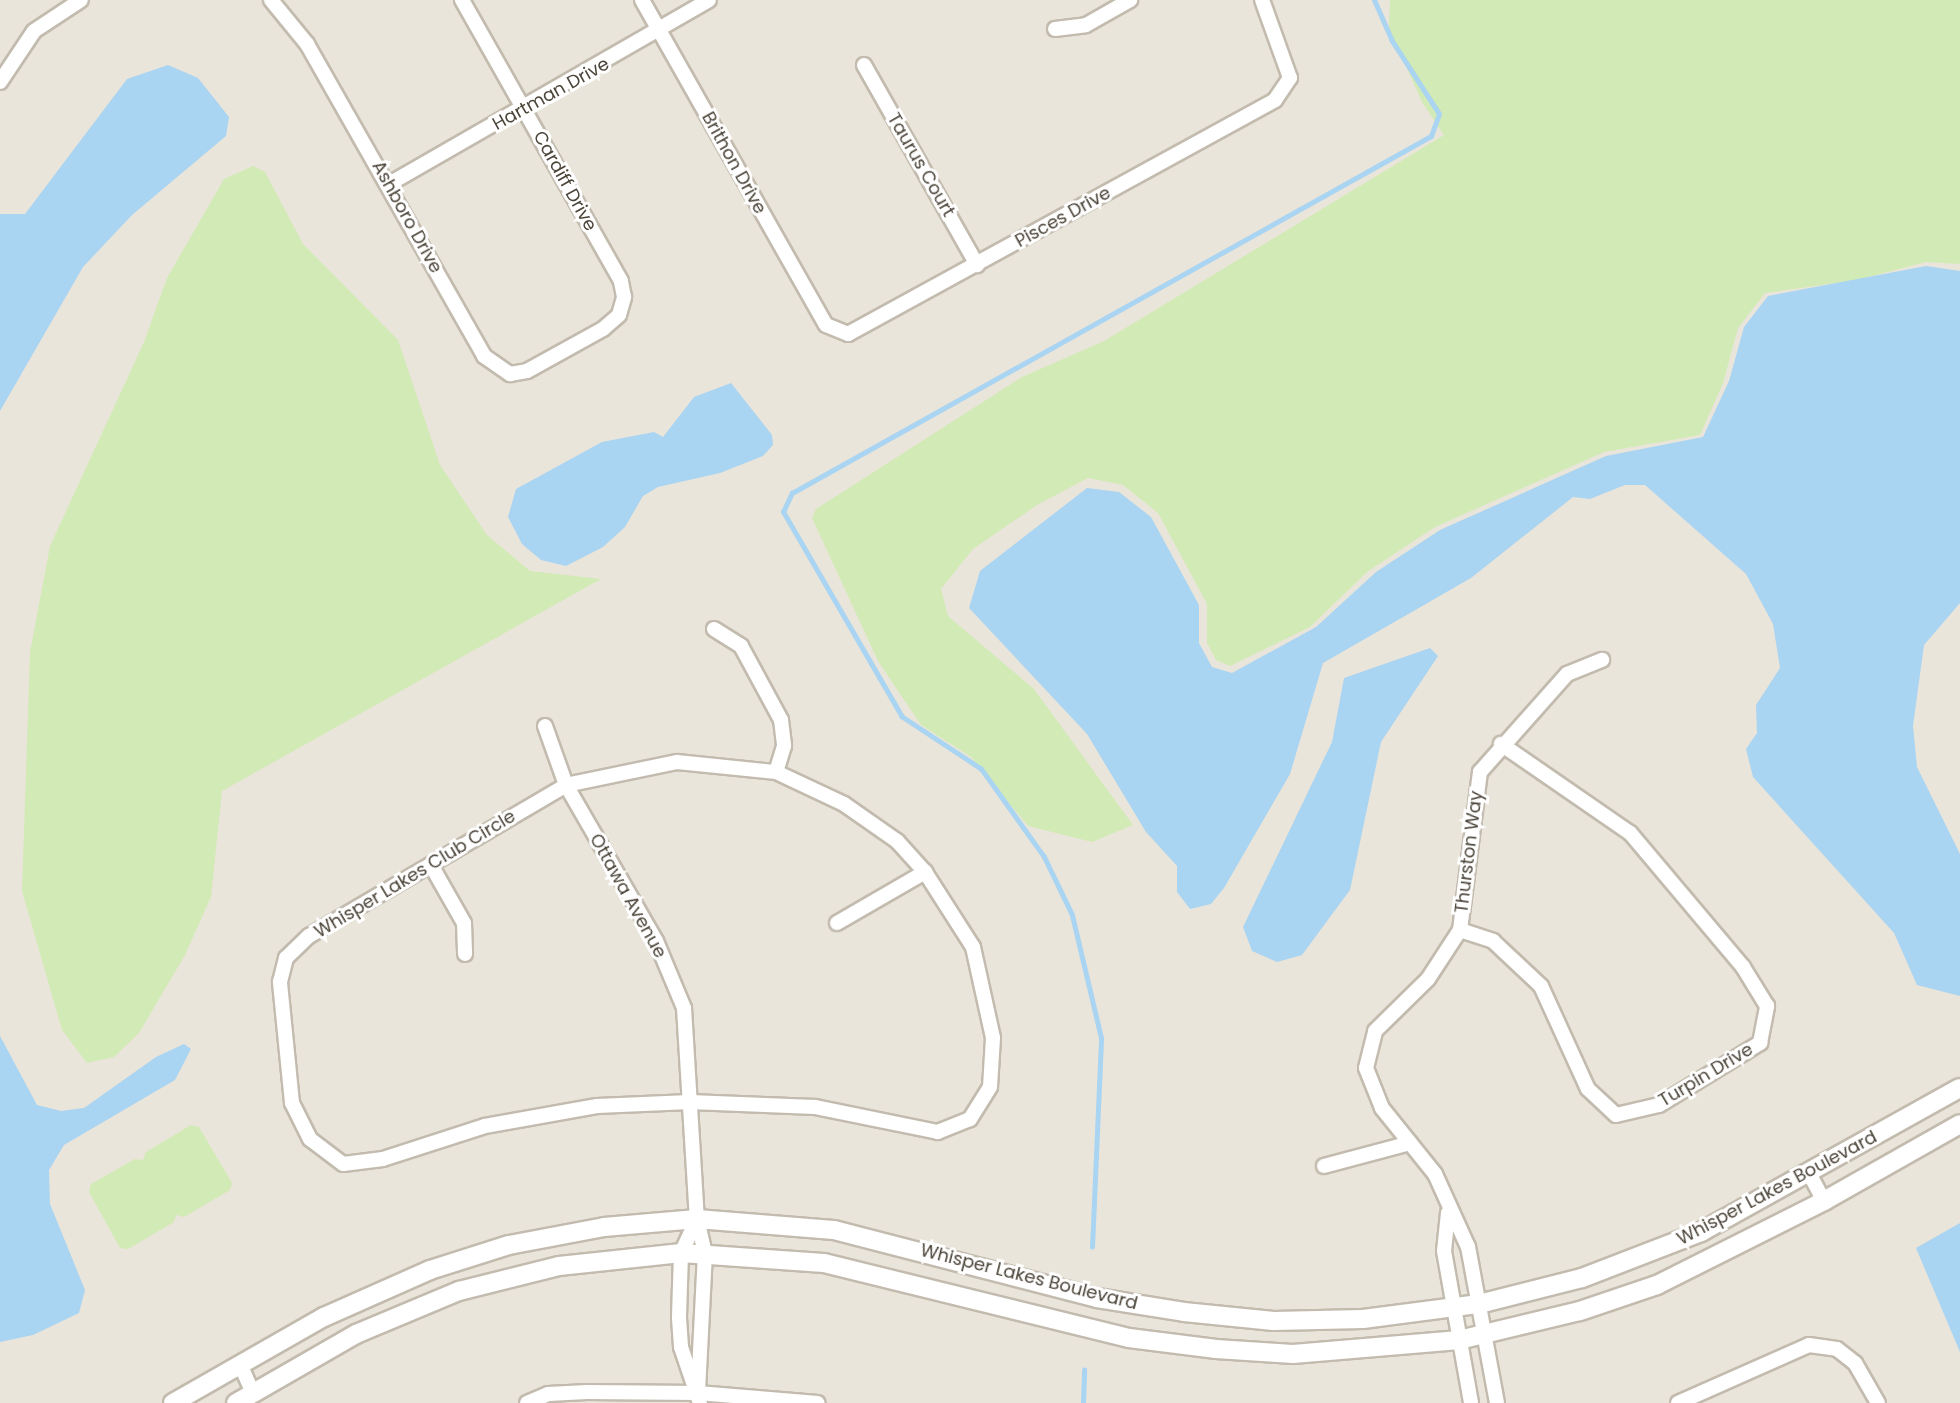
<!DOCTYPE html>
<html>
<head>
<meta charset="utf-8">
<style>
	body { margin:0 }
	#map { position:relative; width:1960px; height:1403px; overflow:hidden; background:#f6f3ec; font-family:Poppins,sans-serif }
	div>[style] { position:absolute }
	.residential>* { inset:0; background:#eae5da }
	.green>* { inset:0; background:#d2eab5 }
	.water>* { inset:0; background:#a9d4f2 }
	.stream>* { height:4.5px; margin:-2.25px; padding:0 2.25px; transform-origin:2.25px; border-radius:2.25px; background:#a9d4f2 }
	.roads { filter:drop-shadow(2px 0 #c2bbae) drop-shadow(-2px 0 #c2bbae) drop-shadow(0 2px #c2bbae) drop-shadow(0 -2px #c2bbae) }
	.minor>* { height:14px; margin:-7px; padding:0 7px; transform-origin:7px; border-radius:7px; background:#fff }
	.tertiary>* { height:18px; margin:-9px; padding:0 9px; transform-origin:9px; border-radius:9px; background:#fff }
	span { translate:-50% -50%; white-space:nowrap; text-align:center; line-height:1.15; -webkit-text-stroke:6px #fff; paint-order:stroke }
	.street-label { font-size:18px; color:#4b4439 }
</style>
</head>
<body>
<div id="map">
	<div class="residential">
		<i style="clip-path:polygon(0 0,1960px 0,1960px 1403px,0 1403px)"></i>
	</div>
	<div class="green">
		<i style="clip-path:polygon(1390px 0,1960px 0,1960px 264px,1926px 262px,1857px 280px,1765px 293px,1738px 328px,1723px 383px,1700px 435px,1604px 452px,1435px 527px,1367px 572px,1310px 627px,1230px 666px,1216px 660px,1207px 643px,1207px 604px,1158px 513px,1123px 485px,1088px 478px,1037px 505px,973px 549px,941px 589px,948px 616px,1034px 689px,1133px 825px,1092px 842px,1028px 826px,971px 757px,921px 725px,878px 661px,812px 518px,816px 509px,1022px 377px,1104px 341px,1444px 135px,1422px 102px,1389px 28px)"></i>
		<i style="clip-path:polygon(253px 166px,265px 172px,303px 244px,398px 340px,440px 465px,487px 535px,530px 571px,601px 579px,222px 791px,211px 897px,185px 955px,139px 1033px,114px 1057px,87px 1063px,62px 1030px,22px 891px,30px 652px,50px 546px,144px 342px,167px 278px,224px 179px)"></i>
		<i style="clip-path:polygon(191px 1125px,199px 1127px,232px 1183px,230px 1190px,184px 1217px,176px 1215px,174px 1222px,128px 1249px,120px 1248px,89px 1192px,91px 1184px,135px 1159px,143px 1160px,146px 1152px)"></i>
	</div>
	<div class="water">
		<i style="clip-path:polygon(168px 65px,198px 78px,229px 117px,226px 136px,132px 215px,83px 267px,0 411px,0 214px,25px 214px,127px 79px)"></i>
		<i style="clip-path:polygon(1926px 266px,1960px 271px,1960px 603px,1924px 645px,1913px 726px,1917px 767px,1960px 854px,1960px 996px,1917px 985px,1894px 933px,1753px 777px,1746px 749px,1757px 733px,1756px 705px,1780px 668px,1773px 624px,1746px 574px,1645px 485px,1625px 485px,1590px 499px,1573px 497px,1471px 578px,1323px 663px,1290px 774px,1224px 888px,1211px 904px,1190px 909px,1177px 892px,1177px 866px,1146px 832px,1087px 734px,969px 608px,980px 571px,1087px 488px,1119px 492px,1151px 517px,1199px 605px,1199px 643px,1212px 667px,1232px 673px,1316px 627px,1376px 572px,1440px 530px,1606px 456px,1703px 437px,1729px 381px,1744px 327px,1768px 296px)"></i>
		<i style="clip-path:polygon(731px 383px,772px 435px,773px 445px,763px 456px,720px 473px,658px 487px,643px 496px,625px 527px,603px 547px,566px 566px,541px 560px,522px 544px,508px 517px,516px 489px,602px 442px,654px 432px,663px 437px,694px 397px)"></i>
		<i style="clip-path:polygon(1430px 648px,1438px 656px,1381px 742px,1350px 890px,1302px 955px,1277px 962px,1252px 951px,1243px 927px,1332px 742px,1344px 678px)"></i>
		<i style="clip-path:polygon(0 1036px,37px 1105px,61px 1111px,84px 1108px,156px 1057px,184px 1044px,191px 1049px,175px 1080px,64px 1145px,49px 1170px,50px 1204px,85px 1290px,79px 1313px,33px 1335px,0 1342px)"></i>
		<i style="clip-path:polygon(1960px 1223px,1960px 1352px,1916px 1248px)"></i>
	</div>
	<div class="stream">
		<i style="left:1092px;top:1247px;width:209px;rotate:-87.5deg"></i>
		<i style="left:1101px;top:1038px;width:126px;rotate:-103.3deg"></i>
		<i style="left:1072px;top:915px;width:64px;rotate:-115.8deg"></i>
		<i style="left:1044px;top:857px;width:108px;rotate:-125.6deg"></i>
		<i style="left:981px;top:769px;width:95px;rotate:-146.6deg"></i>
		<i style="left:902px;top:717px;width:237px;rotate:-120.1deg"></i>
		<i style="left:783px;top:512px;width:21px;rotate:-65deg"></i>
		<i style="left:792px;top:493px;width:732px;rotate:-29.19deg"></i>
		<i style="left:1431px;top:136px;width:23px;rotate:-70deg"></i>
		<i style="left:1439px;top:114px;width:87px;rotate:-122.8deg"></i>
		<i style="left:1392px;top:41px;width:45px;rotate:-113.7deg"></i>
		<i style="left:1083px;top:1403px;width:33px;rotate:-88deg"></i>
	</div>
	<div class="roads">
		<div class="minor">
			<i style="left:271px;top:0;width:57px;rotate:50.7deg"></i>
			<i style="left:307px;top:44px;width:359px;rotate:60.4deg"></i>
			<i style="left:484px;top:356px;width:32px;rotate:35deg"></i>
			<i style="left:510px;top:374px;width:17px;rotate:-10deg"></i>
			<i style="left:527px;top:371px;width:87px;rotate:-28.9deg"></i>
			<i style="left:603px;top:329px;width:21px;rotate:-41deg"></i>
			<i style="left:619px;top:315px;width:19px;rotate:-74deg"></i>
			<i style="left:624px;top:297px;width:16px;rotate:-101deg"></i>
			<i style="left:621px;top:281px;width:323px;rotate:-119.5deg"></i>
			<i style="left:642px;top:0;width:373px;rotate:60.5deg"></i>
			<i style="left:826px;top:325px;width:24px;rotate:22deg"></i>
			<i style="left:848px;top:334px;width:487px;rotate:-28.7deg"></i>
			<i style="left:1275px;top:100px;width:27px;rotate:-56deg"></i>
			<i style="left:1290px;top:78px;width:83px;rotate:-109.7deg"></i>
			<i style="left:1055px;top:29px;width:31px;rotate:-7deg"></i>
			<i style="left:1086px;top:25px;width:51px;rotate:-29.6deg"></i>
			<i style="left:864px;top:65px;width:230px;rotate:60.5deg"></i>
			<i style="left:0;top:82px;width:61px;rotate:-56.3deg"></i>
			<i style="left:34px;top:31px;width:56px;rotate:-33.4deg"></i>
			<i style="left:389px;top:184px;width:369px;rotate:-29.9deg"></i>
			<i style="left:714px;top:629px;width:32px;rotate:32deg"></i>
			<i style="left:741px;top:646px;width:84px;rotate:61.6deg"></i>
			<i style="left:781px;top:720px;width:26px;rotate:83deg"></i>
			<i style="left:784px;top:746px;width:27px;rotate:107deg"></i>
			<i style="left:545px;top:726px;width:63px;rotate:70.4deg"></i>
			<i style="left:566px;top:785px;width:180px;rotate:60deg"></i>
			<i style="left:656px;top:941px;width:73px;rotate:67.3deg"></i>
			<i style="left:684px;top:1008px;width:211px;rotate:86.5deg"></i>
			<i style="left:697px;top:1219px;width:35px;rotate:77deg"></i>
			<i style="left:705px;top:1253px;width:140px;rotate:92.9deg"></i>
			<i style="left:677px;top:762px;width:100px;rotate:5.8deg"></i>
			<i style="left:776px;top:772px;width:75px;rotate:25.2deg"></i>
			<i style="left:844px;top:804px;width:65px;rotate:34.9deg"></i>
			<i style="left:897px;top:841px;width:42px;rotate:47.9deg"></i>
			<i style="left:925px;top:872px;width:89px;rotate:57.4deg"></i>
			<i style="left:973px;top:947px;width:93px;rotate:77.6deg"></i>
			<i style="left:993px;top:1038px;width:49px;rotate:93.5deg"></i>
			<i style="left:990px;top:1087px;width:38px;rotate:122deg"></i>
			<i style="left:970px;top:1119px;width:35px;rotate:158deg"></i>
			<i style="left:938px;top:1132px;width:126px;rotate:-168.5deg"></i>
			<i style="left:815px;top:1107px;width:125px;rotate:-177.7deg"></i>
			<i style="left:690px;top:1102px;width:93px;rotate:177.5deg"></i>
			<i style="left:597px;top:1106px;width:114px;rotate:169.9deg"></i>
			<i style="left:485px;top:1126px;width:107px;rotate:162.1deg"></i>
			<i style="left:383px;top:1159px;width:40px;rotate:172.9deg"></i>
			<i style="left:343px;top:1164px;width:41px;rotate:-142.9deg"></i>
			<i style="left:310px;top:1139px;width:40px;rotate:-116.6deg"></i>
			<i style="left:292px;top:1103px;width:122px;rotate:-95.7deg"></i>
			<i style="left:280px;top:982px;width:25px;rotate:-76deg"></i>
			<i style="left:286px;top:958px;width:32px;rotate:-44deg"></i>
			<i style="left:309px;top:936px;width:298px;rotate:-30.4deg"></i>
			<i style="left:566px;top:785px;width:113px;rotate:-11.7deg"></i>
			<i style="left:431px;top:865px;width:67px;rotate:60.4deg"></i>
			<i style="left:464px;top:923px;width:31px;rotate:88deg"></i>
			<i style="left:837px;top:923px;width:102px;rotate:-30.1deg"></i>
			<i style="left:1460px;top:930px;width:35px;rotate:18deg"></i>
			<i style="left:1493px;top:941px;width:66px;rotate:43.2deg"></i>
			<i style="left:1541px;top:986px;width:113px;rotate:65.5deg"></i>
			<i style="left:1588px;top:1089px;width:38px;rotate:43deg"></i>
			<i style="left:1616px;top:1115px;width:44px;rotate:-13.1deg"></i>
			<i style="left:1659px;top:1105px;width:119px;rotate:-31.5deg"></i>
			<i style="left:1760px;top:1043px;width:38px;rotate:-79deg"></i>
			<i style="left:1767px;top:1006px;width:46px;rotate:-121.6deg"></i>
			<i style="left:1743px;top:967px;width:175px;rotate:-130.1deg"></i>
			<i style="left:1630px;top:833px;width:157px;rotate:-145.4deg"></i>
			<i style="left:1324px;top:1166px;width:89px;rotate:-15deg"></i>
			<i style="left:1809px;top:1173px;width:32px;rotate:62deg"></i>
			<i style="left:1448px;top:1213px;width:38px;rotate:96deg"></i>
			<i style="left:1444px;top:1251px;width:154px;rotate:79.9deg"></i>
			<i style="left:697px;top:1219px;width:38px;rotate:115deg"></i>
			<i style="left:681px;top:1253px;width:65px;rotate:91.8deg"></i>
			<i style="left:679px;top:1318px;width:29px;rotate:86deg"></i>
			<i style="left:681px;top:1347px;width:59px;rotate:71.3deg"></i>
			<i style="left:240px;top:1364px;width:32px;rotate:66deg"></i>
			<i style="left:527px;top:1403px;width:23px;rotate:-23deg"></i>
			<i style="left:548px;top:1394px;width:39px;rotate:-3deg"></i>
			<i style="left:587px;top:1392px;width:111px;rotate:0.5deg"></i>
			<i style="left:698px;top:1393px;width:120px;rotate:4.8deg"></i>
			<i style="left:1497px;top:1403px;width:159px;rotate:-100.5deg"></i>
			<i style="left:1468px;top:1247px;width:80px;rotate:-114.3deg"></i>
			<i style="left:1435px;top:1174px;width:85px;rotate:-128.8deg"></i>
			<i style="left:1382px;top:1108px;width:43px;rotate:-111.8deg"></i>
			<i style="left:1366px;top:1068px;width:38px;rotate:-76deg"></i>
			<i style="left:1375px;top:1031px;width:74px;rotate:-44.5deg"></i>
			<i style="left:1428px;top:979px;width:59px;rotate:-56.9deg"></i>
			<i style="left:1460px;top:930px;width:159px;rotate:-82.8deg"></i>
			<i style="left:1480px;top:772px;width:131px;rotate:-48.4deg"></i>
			<i style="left:1567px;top:674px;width:38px;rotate:-22deg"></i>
			<i style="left:1678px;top:1403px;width:143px;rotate:-23.9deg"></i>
			<i style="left:1809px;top:1345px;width:28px;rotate:8deg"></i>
			<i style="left:1837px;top:1349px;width:23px;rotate:38deg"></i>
			<i style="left:1855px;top:1363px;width:46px;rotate:60.1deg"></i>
		</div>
		<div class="tertiary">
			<i style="left:173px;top:1403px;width:174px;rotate:-29.7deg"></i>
			<i style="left:324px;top:1317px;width:116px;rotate:-23.9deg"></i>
			<i style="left:430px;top:1270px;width:83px;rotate:-17.6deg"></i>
			<i style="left:509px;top:1245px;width:97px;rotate:-10.7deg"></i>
			<i style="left:604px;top:1227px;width:93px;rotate:-4.9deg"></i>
			<i style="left:697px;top:1219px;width:137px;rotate:4.6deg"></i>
			<i style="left:834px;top:1230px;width:272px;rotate:14.5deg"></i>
			<i style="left:1097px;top:1298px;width:88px;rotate:9.1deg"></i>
			<i style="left:1184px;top:1312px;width:90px;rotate:5.7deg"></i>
			<i style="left:1274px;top:1321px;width:89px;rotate:-1.3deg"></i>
			<i style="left:1363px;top:1319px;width:117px;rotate:-7.4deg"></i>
			<i style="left:1479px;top:1304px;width:106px;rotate:-14.2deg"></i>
			<i style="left:1582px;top:1278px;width:128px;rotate:-21.1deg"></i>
			<i style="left:1701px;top:1232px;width:296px;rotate:-29.1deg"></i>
			<i style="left:236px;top:1403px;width:138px;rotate:-29.9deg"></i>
			<i style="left:356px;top:1334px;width:112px;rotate:-22.7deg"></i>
			<i style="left:459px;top:1291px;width:103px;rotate:-14deg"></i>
			<i style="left:559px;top:1266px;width:123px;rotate:-6.1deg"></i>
			<i style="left:681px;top:1253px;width:143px;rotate:4deg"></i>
			<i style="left:824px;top:1263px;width:314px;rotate:13.8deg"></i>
			<i style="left:1129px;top:1338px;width:88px;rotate:7.2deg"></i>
			<i style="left:1216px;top:1349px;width:77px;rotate:3.7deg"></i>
			<i style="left:1293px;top:1354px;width:167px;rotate:-4.8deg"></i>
			<i style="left:1459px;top:1340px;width:124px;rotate:-13.5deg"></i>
			<i style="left:1580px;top:1311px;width:81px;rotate:-18.7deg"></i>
			<i style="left:1657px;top:1285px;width:187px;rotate:-26.7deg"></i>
			<i style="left:1824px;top:1201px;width:156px;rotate:-29.5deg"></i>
		</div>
	</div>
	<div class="street-label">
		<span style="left:551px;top:94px;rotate:-29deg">Hartman Drive</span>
		<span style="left:734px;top:163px;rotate:61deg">Brithon Drive</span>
		<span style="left:921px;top:165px;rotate:60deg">Taurus Court</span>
		<span style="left:565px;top:181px;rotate:61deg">Cardiff Drive</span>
		<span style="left:407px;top:217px;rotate:61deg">Ashboro Drive</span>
		<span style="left:1063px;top:217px;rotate:-29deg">Pisces Drive</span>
		<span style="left:1469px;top:852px;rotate:-83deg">Thurston Way</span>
		<span style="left:415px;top:874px;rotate:-31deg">Whisper Lakes Club Circle</span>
		<span style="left:628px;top:896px;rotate:61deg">Ottawa Avenue</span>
		<span style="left:1706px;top:1075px;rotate:-31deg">Turpin Drive</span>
		<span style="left:1777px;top:1188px;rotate:-28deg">Whisper Lakes Boulevard</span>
		<span style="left:1029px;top:1277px;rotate:14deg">Whisper Lakes Boulevard</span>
	</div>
</div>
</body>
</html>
